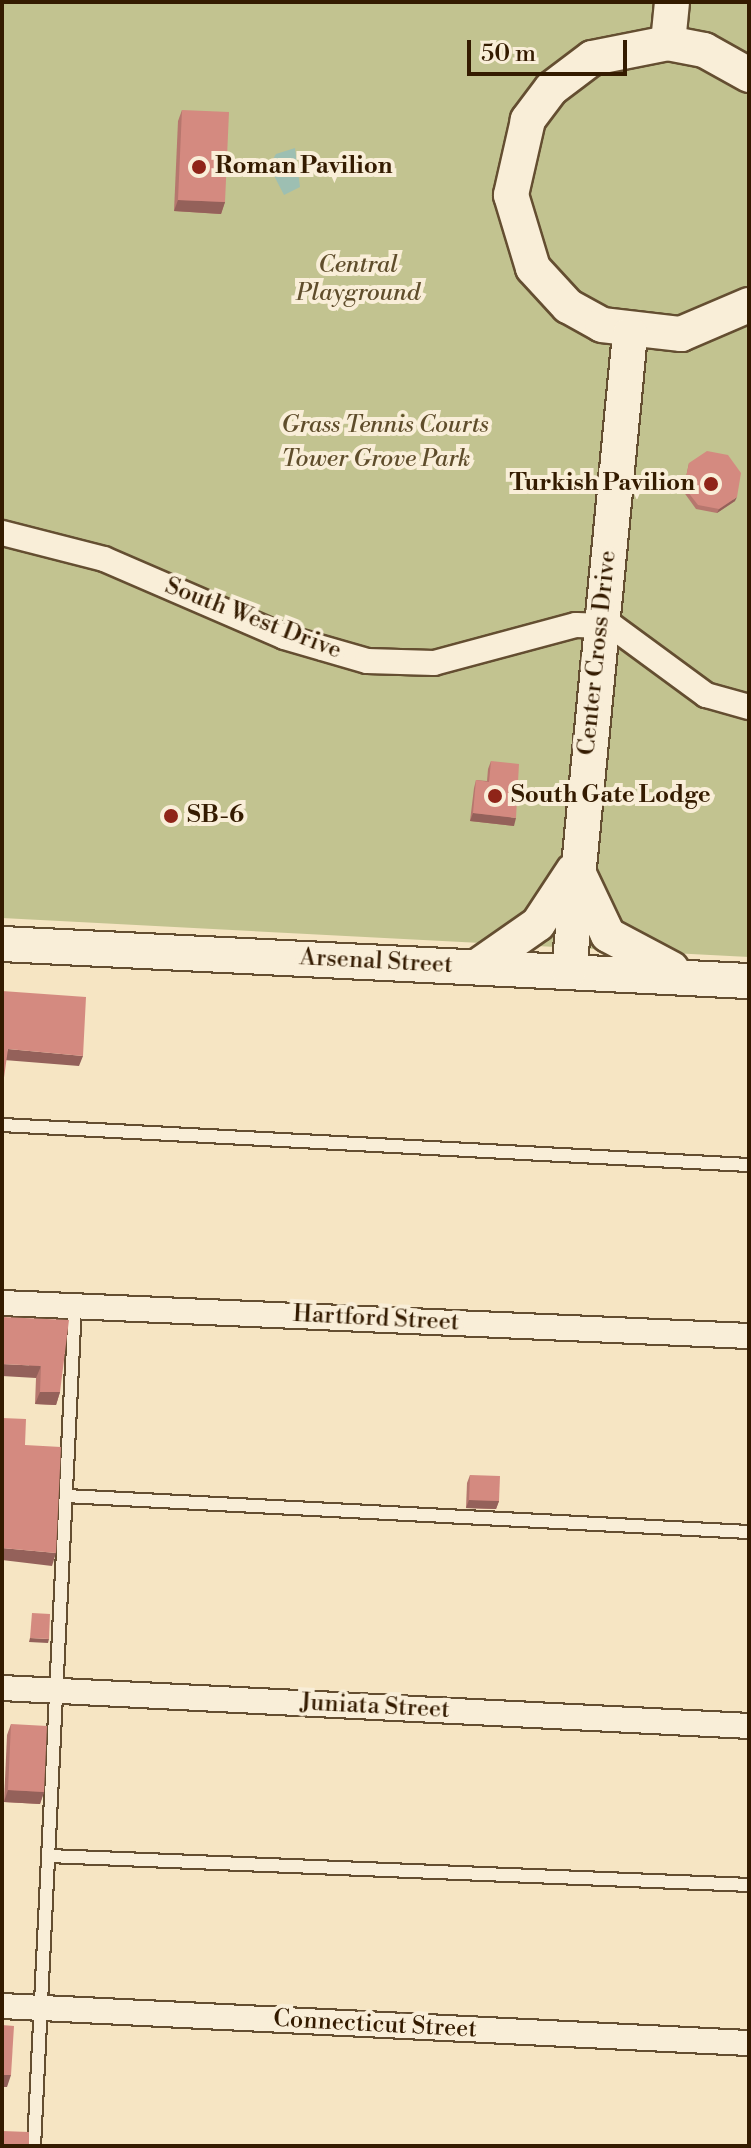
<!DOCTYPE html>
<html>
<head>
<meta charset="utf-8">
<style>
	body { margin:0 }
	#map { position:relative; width:751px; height:2148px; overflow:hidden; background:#f6e5c3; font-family:"Libre Bodoni",serif }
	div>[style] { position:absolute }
	.green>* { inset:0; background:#c2c390 }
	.water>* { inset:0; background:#9dbfb2 }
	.roads { filter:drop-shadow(2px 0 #644e31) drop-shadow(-2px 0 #644e31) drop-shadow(0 2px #644e31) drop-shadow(0 -2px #644e31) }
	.lane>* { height:12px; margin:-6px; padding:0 6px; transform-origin:6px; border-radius:6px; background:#f9eed8 }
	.street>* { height:24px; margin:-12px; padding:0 12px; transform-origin:12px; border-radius:12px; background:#f9eed8 }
	.secondary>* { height:34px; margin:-17px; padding:0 17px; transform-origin:17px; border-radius:17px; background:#f9eed8 }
	.wall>* { inset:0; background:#b6776e }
	.shaded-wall>* { inset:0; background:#94615a }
	.building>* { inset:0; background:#d48a80 }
	.dots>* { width:22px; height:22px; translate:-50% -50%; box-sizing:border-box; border:4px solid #f9eed8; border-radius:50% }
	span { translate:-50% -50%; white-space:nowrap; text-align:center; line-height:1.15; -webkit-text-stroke:8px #f9eed8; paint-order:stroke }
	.poi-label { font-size:24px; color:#341b00; font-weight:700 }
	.left { translate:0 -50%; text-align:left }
	.right { translate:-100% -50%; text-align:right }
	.park-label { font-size:24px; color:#5f4d2b; font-style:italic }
	.street-label { font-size:24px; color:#341b00 }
	.frame { position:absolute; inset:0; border:4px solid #341b00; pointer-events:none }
	.scale { position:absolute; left:467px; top:40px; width:160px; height:36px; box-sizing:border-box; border:4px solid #341b00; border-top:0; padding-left:10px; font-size:24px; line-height:28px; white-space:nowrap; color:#341b00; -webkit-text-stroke:6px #f9eed8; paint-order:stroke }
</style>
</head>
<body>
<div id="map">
	<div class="green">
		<i style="clip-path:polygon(2px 2px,749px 2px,749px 957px,2px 918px)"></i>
	</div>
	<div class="water">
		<i style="clip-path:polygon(295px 148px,300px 187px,284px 195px,269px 166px,276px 154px)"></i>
	</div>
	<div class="roads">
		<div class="lane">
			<i style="left:2px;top:1125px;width:748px;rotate:3.07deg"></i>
			<i style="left:66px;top:1496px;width:684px;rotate:3.02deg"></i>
			<i style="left:49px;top:1856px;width:701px;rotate:2.37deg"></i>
			<i style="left:34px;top:2146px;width:841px;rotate:-87.21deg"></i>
		</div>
		<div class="street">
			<i style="left:2px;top:533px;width:105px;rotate:14.3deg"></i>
			<i style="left:104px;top:559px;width:196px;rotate:23.4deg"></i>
			<i style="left:284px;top:637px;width:86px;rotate:16.1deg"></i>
			<i style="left:367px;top:661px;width:67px;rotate:1.7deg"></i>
			<i style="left:434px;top:663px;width:147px;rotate:-15deg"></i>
			<i style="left:576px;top:625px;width:36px;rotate:2deg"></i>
			<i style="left:612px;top:626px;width:117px;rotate:36.3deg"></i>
			<i style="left:706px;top:695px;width:45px;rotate:15.6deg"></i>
			<i style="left:2px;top:1303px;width:748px;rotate:2.53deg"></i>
			<i style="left:2px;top:1688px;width:748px;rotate:2.91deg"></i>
			<i style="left:2px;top:2006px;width:748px;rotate:2.84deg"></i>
		</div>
		<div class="secondary">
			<i style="left:668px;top:43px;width:41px;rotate:-84.4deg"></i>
			<i style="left:749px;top:75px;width:51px;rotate:-150.9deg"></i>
			<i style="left:704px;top:50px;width:37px;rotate:-169deg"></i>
			<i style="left:668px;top:43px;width:77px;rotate:168.8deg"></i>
			<i style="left:592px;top:58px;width:51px;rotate:142.9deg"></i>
			<i style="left:551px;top:89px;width:39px;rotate:127deg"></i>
			<i style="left:528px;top:120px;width:77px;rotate:102.8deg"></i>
			<i style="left:511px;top:195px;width:76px;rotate:73.2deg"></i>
			<i style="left:533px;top:268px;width:52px;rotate:47.4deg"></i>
			<i style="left:568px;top:306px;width:39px;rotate:29deg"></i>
			<i style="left:602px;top:325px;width:80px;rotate:6.5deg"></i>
			<i style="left:681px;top:334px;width:74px;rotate:-23.1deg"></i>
			<i style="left:580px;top:876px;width:65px;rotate:64.6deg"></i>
			<i style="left:608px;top:935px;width:72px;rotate:28deg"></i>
			<i style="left:2px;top:944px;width:748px;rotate:2.84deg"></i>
			<i style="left:478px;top:966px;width:73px;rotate:-35deg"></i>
			<i style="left:538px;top:924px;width:64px;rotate:-56.6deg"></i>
			<i style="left:569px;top:971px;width:640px;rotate:-84.53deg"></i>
		</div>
	</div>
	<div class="wall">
		<i style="clip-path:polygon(182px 110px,225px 202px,221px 214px,174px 211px,178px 121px)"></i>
		<i style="clip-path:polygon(689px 463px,735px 501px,717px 513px,696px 509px,683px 491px)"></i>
		<i style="clip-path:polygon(491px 761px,514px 826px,470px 821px,474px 788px,476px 780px,487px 781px,488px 769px)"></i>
		<i style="clip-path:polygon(2px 1317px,60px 1392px,56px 1405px,35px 1404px,36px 1378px)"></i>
		<i style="clip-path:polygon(470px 1475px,499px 1501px,496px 1509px,466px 1508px,467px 1483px)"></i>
		<i style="clip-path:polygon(11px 1724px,44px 1792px,40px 1804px,4px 1802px,7px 1735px)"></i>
	</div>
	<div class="shaded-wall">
		<i style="clip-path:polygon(178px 200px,225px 202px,221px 214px,174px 211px)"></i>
		<i style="clip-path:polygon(737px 497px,735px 501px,717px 513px,719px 509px)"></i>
		<i style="clip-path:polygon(473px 813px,516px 818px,514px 826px,470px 821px)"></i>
		<i style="clip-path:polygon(8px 1049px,83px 1056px,79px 1066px,4px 1060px)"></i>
		<i style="clip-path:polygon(2px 1364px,41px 1366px,36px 1378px,2px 1376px)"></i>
		<i style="clip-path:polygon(40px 1392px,60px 1392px,56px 1405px,35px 1404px)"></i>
		<i style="clip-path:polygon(469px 1500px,499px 1501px,496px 1509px,466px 1508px)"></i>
		<i style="clip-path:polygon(2px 1548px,56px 1553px,52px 1566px,2px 1560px)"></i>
		<i style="clip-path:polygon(30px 1638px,49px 1639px,48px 1643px,29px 1642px)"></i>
		<i style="clip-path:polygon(8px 1790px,44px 1792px,40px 1804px,4px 1802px)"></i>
		<i style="clip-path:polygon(2px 2075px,11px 2075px,7px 2087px,2px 2087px)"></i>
	</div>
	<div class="building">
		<i style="clip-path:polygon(182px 110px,229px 112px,225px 202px,178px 200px)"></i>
		<i style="clip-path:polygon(707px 451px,728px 455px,741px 473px,737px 497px,719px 509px,698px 505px,684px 487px,689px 463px)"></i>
		<i style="clip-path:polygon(491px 761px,519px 764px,516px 818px,473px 813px,476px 780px,489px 782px)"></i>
		<i style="clip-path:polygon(2px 991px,86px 997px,83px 1056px,8px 1049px,2px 1092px)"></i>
		<i style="clip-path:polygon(2px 1317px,69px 1320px,60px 1392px,40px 1392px,41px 1366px,2px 1364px)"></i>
		<i style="clip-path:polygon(2px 1418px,26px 1419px,25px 1445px,61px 1447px,56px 1553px,2px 1548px)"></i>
		<i style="clip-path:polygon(470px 1475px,500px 1476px,499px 1501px,469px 1500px)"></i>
		<i style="clip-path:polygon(32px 1613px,50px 1614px,49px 1639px,30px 1638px)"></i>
		<i style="clip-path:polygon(11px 1724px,47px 1726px,44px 1792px,8px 1790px)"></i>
		<i style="clip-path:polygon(2px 2025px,14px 2026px,11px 2075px,2px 2075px)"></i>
		<i style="clip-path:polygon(2px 2131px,29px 2132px,29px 2146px,2px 2146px)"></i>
	</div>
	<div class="dots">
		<i style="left:199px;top:167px;background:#8f2418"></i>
		<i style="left:711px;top:484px;background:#8f2418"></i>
		<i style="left:495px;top:796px;background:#8f2418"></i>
		<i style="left:171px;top:816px;background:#8f2418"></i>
	</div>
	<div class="poi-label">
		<span class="left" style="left:215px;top:167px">Roman Pavilion</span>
		<span class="right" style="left:695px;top:484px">Turkish Pavilion</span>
		<span class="left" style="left:511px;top:796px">South Gate Lodge</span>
		<span class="left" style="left:187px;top:816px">SB-6</span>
	</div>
	<div class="park-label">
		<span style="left:358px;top:280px">Central<br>Playground</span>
		<span style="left:385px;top:426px">Grass Tennis Courts</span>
		<span style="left:376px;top:460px">Tower Grove Park</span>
	</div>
	<div class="street-label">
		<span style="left:253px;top:619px;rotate:21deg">South West Drive</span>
		<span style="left:598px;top:653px;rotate:-84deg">Center Cross Drive</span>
		<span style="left:376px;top:962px;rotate:3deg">Arsenal Street</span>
		<span style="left:376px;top:1319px;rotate:3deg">Hartford Street</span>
		<span style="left:375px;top:1707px;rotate:3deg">Juniata Street</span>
		<span style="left:375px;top:2025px;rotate:3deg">Connecticut Street</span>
	</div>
	<div class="frame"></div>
	<div class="scale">50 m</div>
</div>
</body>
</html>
